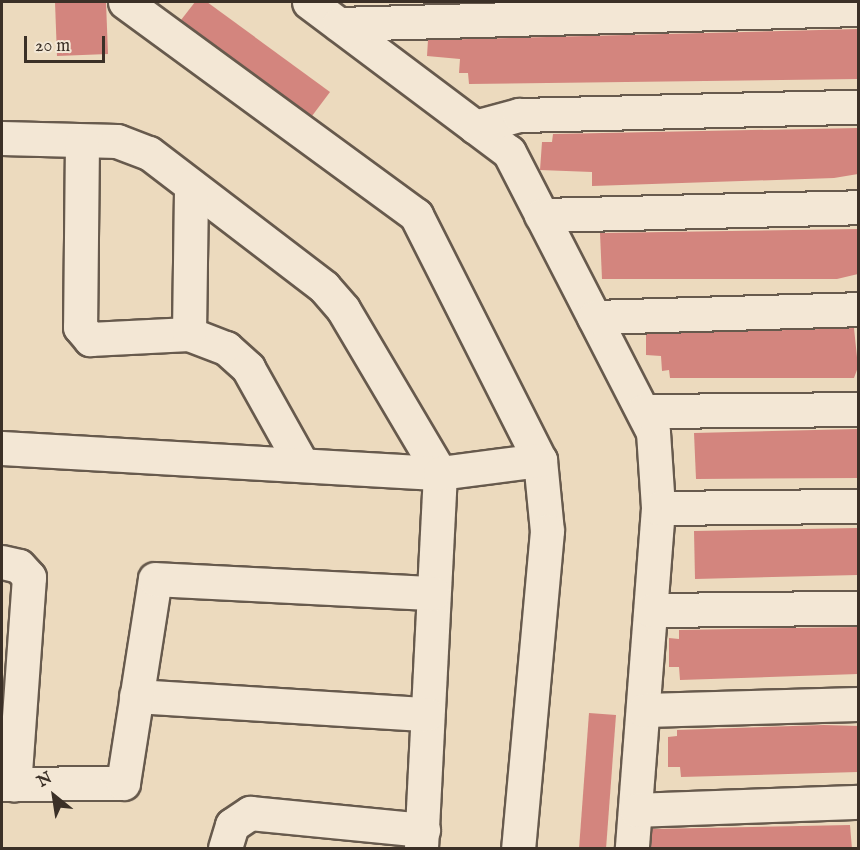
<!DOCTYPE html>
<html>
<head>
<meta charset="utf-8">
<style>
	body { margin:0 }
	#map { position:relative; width:860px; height:850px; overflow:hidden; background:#ecdabe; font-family:"IM FELL English",serif }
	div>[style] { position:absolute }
	.building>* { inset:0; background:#d3857e }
	.roads { filter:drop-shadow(2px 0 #675a4d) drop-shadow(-2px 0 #675a4d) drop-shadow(0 2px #675a4d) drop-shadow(0 -2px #675a4d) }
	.street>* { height:33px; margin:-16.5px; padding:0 16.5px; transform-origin:16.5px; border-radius:16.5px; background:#f3e7d5 }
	span { translate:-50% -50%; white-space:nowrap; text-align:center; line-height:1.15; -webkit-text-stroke:5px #f3e7d5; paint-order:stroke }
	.frame { position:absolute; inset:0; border:3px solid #3b3027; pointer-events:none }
	.north { position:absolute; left:24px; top:766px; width:60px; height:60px; -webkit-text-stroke:4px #f3e7d5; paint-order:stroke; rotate:330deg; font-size:16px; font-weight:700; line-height:24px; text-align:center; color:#3b3027 }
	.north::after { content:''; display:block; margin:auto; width:21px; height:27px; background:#3b3027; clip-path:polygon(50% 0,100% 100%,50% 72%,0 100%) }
	.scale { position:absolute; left:24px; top:36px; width:81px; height:27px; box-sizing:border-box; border:3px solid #3b3027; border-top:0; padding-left:8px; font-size:18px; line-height:21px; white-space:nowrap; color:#3b3027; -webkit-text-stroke:4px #f3e7d5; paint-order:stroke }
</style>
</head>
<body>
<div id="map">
	<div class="building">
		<i style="clip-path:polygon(55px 2px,106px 2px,108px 54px,57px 56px)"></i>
		<i style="clip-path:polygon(195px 2px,207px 2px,330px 92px,312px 116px,181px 20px)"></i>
		<i style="clip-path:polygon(858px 29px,858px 79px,469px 84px,468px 73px,459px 73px,460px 59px,427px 56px,428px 40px)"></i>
		<i style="clip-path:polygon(858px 128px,858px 174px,834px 178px,592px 186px,592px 172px,540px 170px,542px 142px,552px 142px,553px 134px)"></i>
		<i style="clip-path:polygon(858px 229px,858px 274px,837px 279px,602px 279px,600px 233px)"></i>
		<i style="clip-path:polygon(854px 328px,858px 367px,854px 378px,670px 378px,669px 370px,662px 371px,661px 356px,646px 355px,646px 334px)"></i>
		<i style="clip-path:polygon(858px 429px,858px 478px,696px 479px,694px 433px)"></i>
		<i style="clip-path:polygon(858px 528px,858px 575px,695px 579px,694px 531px)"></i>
		<i style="clip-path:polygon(858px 627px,858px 674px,680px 680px,679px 667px,669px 667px,669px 638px,679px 639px,679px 630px)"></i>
		<i style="clip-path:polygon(589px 713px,616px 715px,606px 849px,579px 849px)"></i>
		<i style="clip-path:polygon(824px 725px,858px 726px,858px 772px,681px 777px,680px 767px,668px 767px,668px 737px,677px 736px,677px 730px)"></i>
		<i style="clip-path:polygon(850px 825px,852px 849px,651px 849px,652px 829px)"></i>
	</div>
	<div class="roads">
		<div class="street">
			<i style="left:125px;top:2px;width:361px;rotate:36.2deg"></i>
			<i style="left:416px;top:215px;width:275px;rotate:63.2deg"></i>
			<i style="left:540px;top:460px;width:71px;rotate:84.4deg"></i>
			<i style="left:547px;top:531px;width:318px;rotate:95.2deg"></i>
			<i style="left:309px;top:2px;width:250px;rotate:36.9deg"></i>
			<i style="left:509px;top:152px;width:315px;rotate:62.8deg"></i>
			<i style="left:653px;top:432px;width:76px;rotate:86.2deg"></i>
			<i style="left:658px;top:508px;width:341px;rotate:94.4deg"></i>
			<i style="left:339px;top:24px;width:519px;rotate:-1.66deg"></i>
			<i style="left:475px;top:127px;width:46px;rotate:-15.3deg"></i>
			<i style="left:519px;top:115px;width:339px;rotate:-1.4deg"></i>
			<i style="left:2px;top:138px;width:115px;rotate:1.5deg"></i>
			<i style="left:117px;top:141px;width:34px;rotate:21deg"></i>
			<i style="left:149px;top:153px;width:220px;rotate:37.4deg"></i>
			<i style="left:324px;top:287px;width:29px;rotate:49deg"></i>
			<i style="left:343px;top:309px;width:191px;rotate:59.4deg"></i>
			<i style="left:440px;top:473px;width:375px;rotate:92.9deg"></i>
			<i style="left:82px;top:142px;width:185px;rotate:90.6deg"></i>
			<i style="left:80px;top:327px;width:16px;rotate:50deg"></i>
			<i style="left:90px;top:339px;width:99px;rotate:-2.9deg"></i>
			<i style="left:189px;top:334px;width:40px;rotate:21deg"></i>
			<i style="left:226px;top:348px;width:30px;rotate:42deg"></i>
			<i style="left:248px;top:368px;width:109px;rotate:60.8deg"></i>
			<i style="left:541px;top:215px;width:317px;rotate:-1.4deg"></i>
			<i style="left:594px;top:317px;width:264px;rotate:-1.7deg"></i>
			<i style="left:189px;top:334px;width:148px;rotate:-89.2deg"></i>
			<i style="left:643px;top:411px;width:215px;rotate:-0.5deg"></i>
			<i style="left:2px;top:448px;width:439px;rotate:3.3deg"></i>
			<i style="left:440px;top:473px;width:101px;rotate:-7.4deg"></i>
			<i style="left:658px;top:508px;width:200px;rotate:-0.6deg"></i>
			<i style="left:2px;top:562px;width:17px;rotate:13deg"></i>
			<i style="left:19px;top:566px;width:15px;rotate:48deg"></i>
			<i style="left:29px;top:577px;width:208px;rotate:94.1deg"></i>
			<i style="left:651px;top:610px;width:207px;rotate:-0.6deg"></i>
			<i style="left:136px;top:696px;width:291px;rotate:3.6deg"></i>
			<i style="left:644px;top:710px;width:214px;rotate:-1.6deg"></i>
			<i style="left:2px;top:784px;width:121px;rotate:-0.5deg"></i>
			<i style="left:123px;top:783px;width:206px;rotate:-81.1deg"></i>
			<i style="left:155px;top:579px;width:278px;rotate:2.9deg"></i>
			<i style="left:636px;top:810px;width:222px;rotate:-2.1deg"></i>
			<i style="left:225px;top:848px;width:24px;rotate:-73deg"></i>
			<i style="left:232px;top:825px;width:22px;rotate:-34deg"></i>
			<i style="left:250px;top:813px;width:174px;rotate:5.6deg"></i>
		</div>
	</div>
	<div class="frame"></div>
	<div class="north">N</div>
	<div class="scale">20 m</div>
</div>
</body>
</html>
